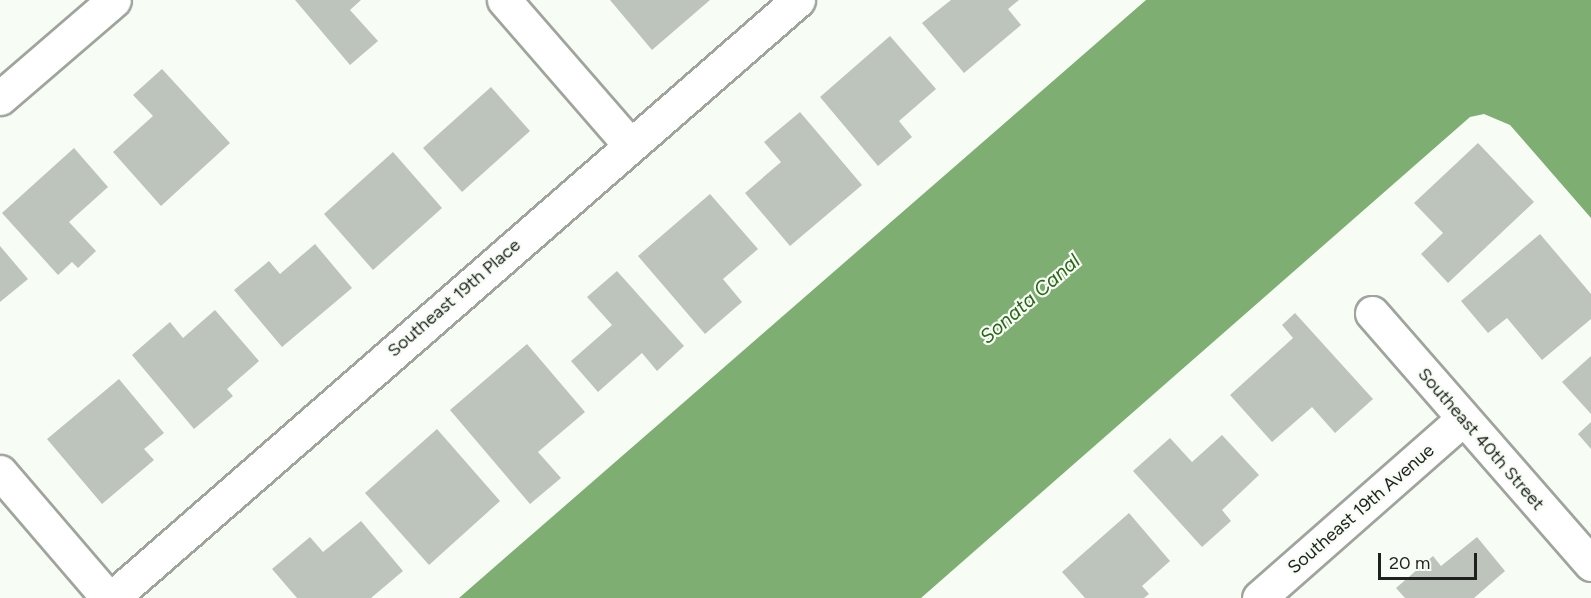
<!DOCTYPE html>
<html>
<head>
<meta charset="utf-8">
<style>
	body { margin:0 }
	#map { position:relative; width:1591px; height:598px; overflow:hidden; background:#f7fdf5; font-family:Figtree,sans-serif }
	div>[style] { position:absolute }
	.water>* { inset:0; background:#7fae72 }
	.building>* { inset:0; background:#bdc4bc }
	.roads { filter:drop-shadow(2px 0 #9fa59d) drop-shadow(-2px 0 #9fa59d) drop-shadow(0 2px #9fa59d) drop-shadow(0 -2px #9fa59d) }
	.minor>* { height:33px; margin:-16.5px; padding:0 16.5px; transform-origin:16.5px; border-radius:16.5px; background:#fff }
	span { translate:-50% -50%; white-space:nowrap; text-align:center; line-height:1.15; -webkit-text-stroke:4.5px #f7fdf5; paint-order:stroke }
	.street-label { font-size:18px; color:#1f211e }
	.water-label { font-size:20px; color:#2a6716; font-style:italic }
	.scale { position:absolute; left:1378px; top:553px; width:99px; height:27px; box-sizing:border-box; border:3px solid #1f211e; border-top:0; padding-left:8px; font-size:18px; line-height:21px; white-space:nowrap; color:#1f211e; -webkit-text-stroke:4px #f7fdf5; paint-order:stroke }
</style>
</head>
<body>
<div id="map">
	<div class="water">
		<i style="clip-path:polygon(1146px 0,1591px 0,1591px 218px,1510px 125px,1484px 114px,1470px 117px,921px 598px,459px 598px)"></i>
	</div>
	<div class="building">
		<i style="clip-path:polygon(295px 0,361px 0,350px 10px,378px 41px,350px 65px)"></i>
		<i style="clip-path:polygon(610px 0,710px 0,652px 50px)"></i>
		<i style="clip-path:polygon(951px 0,1019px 0,1008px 9px,1021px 25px,964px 73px,922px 23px)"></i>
		<i style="clip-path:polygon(890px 36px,936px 89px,899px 121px,912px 137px,878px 166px,820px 97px)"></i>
		<i style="clip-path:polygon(162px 69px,230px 143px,161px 206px,113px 152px,153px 116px,133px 95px)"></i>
		<i style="clip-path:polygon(491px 87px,530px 131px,462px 192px,423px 148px)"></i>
		<i style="clip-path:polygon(800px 112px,862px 185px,790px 246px,745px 193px,781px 162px,764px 142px)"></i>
		<i style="clip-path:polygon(1478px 143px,1534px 202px,1448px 283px,1421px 254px,1443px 233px,1414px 203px)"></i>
		<i style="clip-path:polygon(74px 148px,108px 187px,69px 222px,96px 251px,78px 268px,72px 262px,58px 275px,2px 213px)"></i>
		<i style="clip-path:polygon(393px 152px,442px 208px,373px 270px,324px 214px)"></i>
		<i style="clip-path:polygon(710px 194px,758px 249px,723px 279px,742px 302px,705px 334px,638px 256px)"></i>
		<i style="clip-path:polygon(1540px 234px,1591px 294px,1591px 319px,1542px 360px,1507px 318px,1488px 333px,1461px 301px)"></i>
		<i style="clip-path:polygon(315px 244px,352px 288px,282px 347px,234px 290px,269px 261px,280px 274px)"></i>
		<i style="clip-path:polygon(0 246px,28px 279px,0 302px)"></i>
		<i style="clip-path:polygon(617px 271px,684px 346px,657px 371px,642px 353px,598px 392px,571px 361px,612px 325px,587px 297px)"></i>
		<i style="clip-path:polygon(215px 310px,259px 361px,227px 389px,233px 396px,194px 429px,132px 355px,170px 322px,183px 338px)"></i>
		<i style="clip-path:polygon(1295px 313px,1373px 399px,1335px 433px,1312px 407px,1272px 442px,1230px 395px,1293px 338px,1282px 325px)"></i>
		<i style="clip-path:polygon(527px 344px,585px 412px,538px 452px,561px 478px,530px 504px,450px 410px)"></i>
		<i style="clip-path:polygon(1591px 356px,1591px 414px,1562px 382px)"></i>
		<i style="clip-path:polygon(119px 379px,164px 433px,144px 449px,154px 460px,102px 504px,47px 439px)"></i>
		<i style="clip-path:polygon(1591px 422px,1591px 449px,1578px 434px)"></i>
		<i style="clip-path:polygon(437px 429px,500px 501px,429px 565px,365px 493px)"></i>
		<i style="clip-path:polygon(1222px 435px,1259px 475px,1222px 510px,1231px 521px,1202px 547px,1133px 471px,1170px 438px,1192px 462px)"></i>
		<i style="clip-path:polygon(1129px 513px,1170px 561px,1142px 586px,1149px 594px,1144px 598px,1085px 598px,1062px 572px)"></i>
		<i style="clip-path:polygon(361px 521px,403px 571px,371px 598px,297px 598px,272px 569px,310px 537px,323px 552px)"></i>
		<i style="clip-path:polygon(1477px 537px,1505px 571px,1474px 598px,1405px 598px,1396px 588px,1433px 556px,1441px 566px)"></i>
	</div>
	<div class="roads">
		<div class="minor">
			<i style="left:504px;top:0;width:192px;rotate:49deg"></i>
			<i style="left:0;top:98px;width:150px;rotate:-40.7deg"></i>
			<i style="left:1372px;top:313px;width:333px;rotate:48.9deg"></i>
			<i style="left:0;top:472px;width:166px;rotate:49.4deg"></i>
			<i style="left:112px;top:598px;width:910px;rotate:-41.08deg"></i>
			<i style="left:1259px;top:598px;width:271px;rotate:-41.3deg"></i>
		</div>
	</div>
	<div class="street-label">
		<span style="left:454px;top:298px;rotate:-41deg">Southeast 19th Place</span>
		<span style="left:1481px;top:439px;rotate:49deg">Southeast 40th Street</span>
		<span style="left:1361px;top:509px;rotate:-41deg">Southeast 19th Avenue</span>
	</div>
	<div class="water-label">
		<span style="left:1030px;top:299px;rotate:-41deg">Sonata Canal</span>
	</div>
	<div class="scale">20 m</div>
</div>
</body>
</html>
